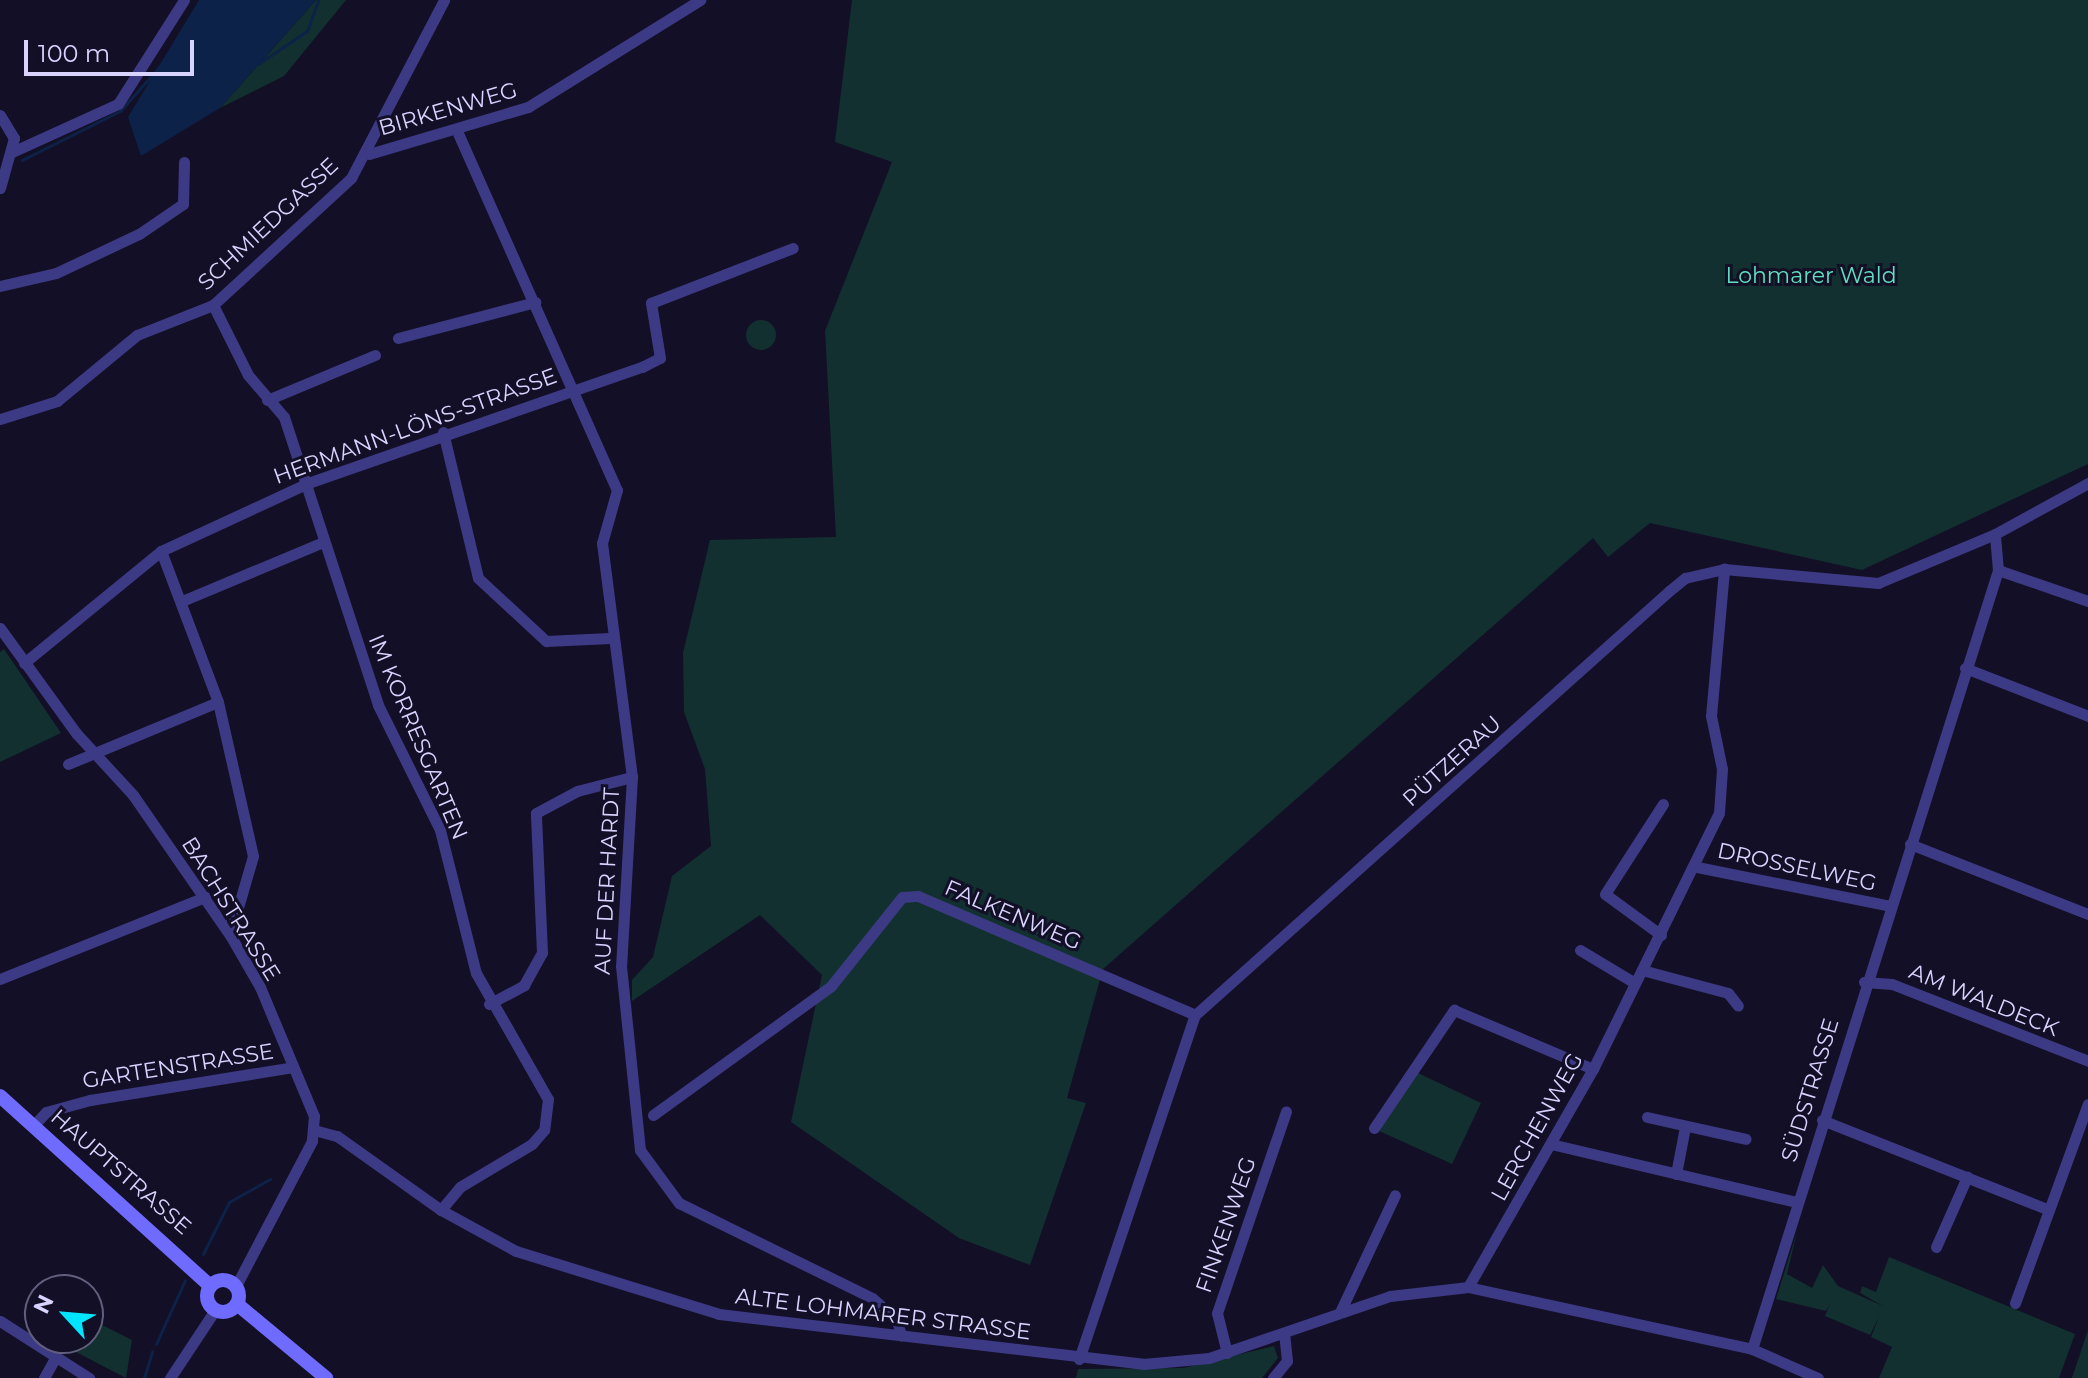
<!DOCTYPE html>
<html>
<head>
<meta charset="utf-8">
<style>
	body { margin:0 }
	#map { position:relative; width:2088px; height:1378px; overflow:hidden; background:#130f26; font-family:Montserrat,sans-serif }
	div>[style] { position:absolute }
	.green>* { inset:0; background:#12302f }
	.round { border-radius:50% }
	.water>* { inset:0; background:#0c2248 }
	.stream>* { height:3px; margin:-1.5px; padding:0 1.5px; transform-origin:1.5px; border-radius:1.5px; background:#0c2248 }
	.street>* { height:11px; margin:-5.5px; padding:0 5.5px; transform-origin:5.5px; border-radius:5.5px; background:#3d3a85 }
	.secondary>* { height:14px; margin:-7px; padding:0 7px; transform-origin:7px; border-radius:7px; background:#6f6bff }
	.secondary>.ring { margin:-7px; padding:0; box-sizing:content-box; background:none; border:14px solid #6f6bff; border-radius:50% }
	span { translate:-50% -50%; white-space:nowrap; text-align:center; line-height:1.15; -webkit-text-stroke:6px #130f26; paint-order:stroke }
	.street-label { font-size:22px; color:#d9d4ff }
	.park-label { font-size:22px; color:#5fe0c0 }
	.north { position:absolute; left:24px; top:1274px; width:80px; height:80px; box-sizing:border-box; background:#130f26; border:2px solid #625e7d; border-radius:50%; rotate:296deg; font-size:22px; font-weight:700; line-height:32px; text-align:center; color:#d9d4ff }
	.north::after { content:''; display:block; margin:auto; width:28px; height:36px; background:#00e5ff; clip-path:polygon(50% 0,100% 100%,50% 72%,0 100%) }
	.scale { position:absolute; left:24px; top:40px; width:170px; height:36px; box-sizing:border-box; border:4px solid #d9d4ff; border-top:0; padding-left:10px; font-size:24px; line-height:28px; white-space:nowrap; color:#d9d4ff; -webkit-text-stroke:6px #130f26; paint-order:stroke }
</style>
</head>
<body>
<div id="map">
	<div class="green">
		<i style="clip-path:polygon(316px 0,346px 0,284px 76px,220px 108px)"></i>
		<i style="clip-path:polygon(852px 0,2088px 0,2088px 464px,1862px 570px,1650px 523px,1608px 557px,1593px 538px,1103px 969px,1067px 1098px,1086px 1103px,1030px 1265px,959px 1238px,791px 1122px,822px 975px,760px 915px,632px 1001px,632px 980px,653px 957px,672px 876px,711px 846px,705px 769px,684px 712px,683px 653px,710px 540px,836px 537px,825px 331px,892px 162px,835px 142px)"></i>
		<i class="round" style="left:746px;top:320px;width:30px;height:30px"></i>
		<i style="clip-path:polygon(4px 649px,61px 733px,0 762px,0 652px)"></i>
		<i style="clip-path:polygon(1416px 1072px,1481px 1103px,1452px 1164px,1377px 1130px)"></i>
		<i style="clip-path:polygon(1797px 1232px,1787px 1274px,1812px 1288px,1823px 1265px,1838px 1286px,1883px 1306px,1860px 1293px,1862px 1286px,1876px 1292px,1889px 1257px,2075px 1334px,2059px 1378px,1879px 1378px,1892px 1347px,1871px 1337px,1879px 1317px,1870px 1335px,1825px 1316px,1830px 1304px,1826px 1311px,1776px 1299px)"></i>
		<i style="clip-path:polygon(88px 1318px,132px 1340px,126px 1378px,49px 1338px,88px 1338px)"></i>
		<i style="clip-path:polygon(2088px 1330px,2088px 1378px,2072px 1378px)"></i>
		<i style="clip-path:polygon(1274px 1346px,1278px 1358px,1262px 1378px,1076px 1378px,1078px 1369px,1183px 1368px)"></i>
	</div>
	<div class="water">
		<i style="clip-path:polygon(199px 0,316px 0,220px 108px,141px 156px,128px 117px)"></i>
	</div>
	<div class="stream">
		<i style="left:258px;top:64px;width:59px;rotate:-34deg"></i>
		<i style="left:307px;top:31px;width:33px;rotate:-70deg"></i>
		<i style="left:22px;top:160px;width:110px;rotate:-26.6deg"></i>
		<i style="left:120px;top:111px;width:74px;rotate:-48.3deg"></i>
		<i style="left:203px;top:1254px;width:58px;rotate:-63.4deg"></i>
		<i style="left:229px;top:1202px;width:47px;rotate:-29.3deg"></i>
		<i style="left:156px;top:1344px;width:70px;rotate:-65.6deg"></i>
		<i style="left:144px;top:1378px;width:28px;rotate:-73deg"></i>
	</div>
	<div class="street">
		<i style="left:0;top:115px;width:27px;rotate:59deg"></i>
		<i style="left:14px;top:138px;width:52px;rotate:105.6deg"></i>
		<i style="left:457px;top:131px;width:393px;rotate:66deg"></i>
		<i style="left:617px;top:490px;width:55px;rotate:105.8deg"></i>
		<i style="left:602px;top:543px;width:236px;rotate:82.7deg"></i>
		<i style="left:632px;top:777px;width:189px;rotate:93.3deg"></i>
		<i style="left:621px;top:966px;width:185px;rotate:84.1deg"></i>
		<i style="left:640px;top:1150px;width:66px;rotate:53.7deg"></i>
		<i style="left:679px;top:1203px;width:215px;rotate:26.2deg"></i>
		<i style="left:872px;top:1298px;width:33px;rotate:41deg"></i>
		<i style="left:897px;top:1320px;width:16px;rotate:76deg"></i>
		<i style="left:12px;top:152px;width:116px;rotate:-24.4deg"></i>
		<i style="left:118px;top:104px;width:123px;rotate:-57.6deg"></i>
		<i style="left:369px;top:154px;width:166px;rotate:-16.5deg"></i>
		<i style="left:528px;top:107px;width:203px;rotate:-31.9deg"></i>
		<i style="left:0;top:286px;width:57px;rotate:-13.1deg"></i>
		<i style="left:56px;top:273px;width:92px;rotate:-25.2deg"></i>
		<i style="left:139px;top:234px;width:53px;rotate:-34.3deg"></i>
		<i style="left:183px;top:204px;width:42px;rotate:-88.6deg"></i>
		<i style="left:213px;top:305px;width:78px;rotate:63.4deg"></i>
		<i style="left:248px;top:375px;width:55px;rotate:49.4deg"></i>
		<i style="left:284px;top:417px;width:303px;rotate:71.9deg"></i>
		<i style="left:378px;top:705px;width:140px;rotate:63.6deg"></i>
		<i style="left:440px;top:830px;width:147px;rotate:75.9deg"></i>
		<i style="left:476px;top:973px;width:145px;rotate:60.3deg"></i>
		<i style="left:548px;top:1099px;width:31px;rotate:97deg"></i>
		<i style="left:544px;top:1130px;width:18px;rotate:131deg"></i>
		<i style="left:532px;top:1144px;width:84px;rotate:149.2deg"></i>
		<i style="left:460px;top:1187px;width:30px;rotate:130deg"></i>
		<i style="left:398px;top:338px;width:142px;rotate:-14.7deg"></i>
		<i style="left:267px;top:400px;width:117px;rotate:-22.6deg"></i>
		<i style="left:0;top:419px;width:60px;rotate:-17.5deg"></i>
		<i style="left:57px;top:401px;width:104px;rotate:-39.5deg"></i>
		<i style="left:137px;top:335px;width:82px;rotate:-21.5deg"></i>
		<i style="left:213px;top:305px;width:188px;rotate:-42.6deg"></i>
		<i style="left:351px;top:178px;width:201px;rotate:-62.4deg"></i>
		<i style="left:443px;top:432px;width:150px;rotate:76.5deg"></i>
		<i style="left:478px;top:578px;width:93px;rotate:42.8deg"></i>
		<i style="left:546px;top:641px;width:64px;rotate:-2.7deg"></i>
		<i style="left:161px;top:551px;width:161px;rotate:69.3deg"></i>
		<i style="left:218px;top:702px;width:158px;rotate:77.2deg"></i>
		<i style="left:253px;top:856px;width:82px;rotate:106.2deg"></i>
		<i style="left:1998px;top:570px;width:95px;rotate:19deg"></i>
		<i style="left:182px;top:601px;width:153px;rotate:-22.7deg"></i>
		<i style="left:0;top:628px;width:130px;rotate:54.1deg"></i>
		<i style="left:76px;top:733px;width:84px;rotate:47.4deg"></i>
		<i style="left:133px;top:795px;width:170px;rotate:55.3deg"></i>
		<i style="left:230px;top:935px;width:60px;rotate:60deg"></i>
		<i style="left:260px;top:987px;width:140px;rotate:67.3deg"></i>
		<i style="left:314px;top:1116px;width:25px;rotate:95deg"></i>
		<i style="left:312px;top:1141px;width:164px;rotate:117.7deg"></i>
		<i style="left:24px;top:663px;width:177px;rotate:-39.3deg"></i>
		<i style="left:161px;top:551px;width:162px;rotate:-24.8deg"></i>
		<i style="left:308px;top:483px;width:354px;rotate:-19.2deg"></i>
		<i style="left:642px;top:367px;width:20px;rotate:-27deg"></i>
		<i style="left:660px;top:358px;width:56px;rotate:-99.3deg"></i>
		<i style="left:651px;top:303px;width:152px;rotate:-21.2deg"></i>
		<i style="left:1965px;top:668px;width:132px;rotate:21.3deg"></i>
		<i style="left:68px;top:764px;width:162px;rotate:-22.5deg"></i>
		<i style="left:1910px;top:844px;width:191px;rotate:21.5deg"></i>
		<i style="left:1697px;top:867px;width:197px;rotate:11.4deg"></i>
		<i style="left:1661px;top:935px;width:69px;rotate:-143.8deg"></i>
		<i style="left:1605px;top:894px;width:107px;rotate:-57.2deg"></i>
		<i style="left:1580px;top:950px;width:64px;rotate:31deg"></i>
		<i style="left:1642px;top:970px;width:89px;rotate:15deg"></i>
		<i style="left:1728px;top:993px;width:16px;rotate:52deg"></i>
		<i style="left:0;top:979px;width:221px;rotate:-21.8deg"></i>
		<i style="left:1864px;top:982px;width:28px;rotate:4deg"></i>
		<i style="left:1892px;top:984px;width:211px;rotate:21.4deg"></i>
		<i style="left:489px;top:1004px;width:40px;rotate:-28deg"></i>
		<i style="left:524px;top:985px;width:37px;rotate:-61deg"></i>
		<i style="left:542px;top:953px;width:140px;rotate:-92.5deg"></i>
		<i style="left:536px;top:813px;width:47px;rotate:-28.2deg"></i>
		<i style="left:577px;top:791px;width:57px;rotate:-14.3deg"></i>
		<i style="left:653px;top:1115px;width:220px;rotate:-35.9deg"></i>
		<i style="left:831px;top:986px;width:114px;rotate:-51.4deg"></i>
		<i style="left:902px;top:897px;width:16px;rotate:-4deg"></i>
		<i style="left:918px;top:896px;width:301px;rotate:23.2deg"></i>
		<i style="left:1647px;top:1117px;width:101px;rotate:12.5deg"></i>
		<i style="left:1822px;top:1120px;width:244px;rotate:21.6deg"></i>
		<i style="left:34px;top:1125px;width:18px;rotate:-47deg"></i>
		<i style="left:46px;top:1112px;width:46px;rotate:-15.3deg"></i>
		<i style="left:90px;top:1100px;width:201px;rotate:-9.2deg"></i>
		<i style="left:1374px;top:1128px;width:143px;rotate:-55.9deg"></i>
		<i style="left:1454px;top:1010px;width:151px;rotate:23deg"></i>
		<i style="left:314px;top:1130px;width:24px;rotate:15deg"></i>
		<i style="left:337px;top:1136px;width:128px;rotate:35.4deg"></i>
		<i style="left:441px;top:1210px;width:85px;rotate:28.7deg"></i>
		<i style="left:516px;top:1251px;width:213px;rotate:17.2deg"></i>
		<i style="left:719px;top:1314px;width:427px;rotate:6.7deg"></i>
		<i style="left:1143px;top:1364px;width:66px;rotate:-5.2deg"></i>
		<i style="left:1209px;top:1358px;width:191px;rotate:-18.9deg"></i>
		<i style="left:1390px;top:1296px;width:79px;rotate:-6.6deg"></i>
		<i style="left:1468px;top:1287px;width:291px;rotate:12.3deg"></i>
		<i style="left:1752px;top:1349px;width:72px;rotate:23.7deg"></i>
		<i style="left:1551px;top:1144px;width:253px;rotate:13.3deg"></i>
		<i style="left:1676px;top:1174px;width:48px;rotate:-79.2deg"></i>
		<i style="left:1936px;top:1247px;width:77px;rotate:-66.1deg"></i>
		<i style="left:1468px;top:1287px;width:251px;rotate:-60.2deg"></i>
		<i style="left:1593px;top:1069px;width:285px;rotate:-63.8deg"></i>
		<i style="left:1719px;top:813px;width:44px;rotate:-86.1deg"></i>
		<i style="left:1722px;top:769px;width:54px;rotate:-101.7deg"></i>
		<i style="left:1711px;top:716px;width:148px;rotate:-84.9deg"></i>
		<i style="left:2015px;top:1303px;width:212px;rotate:-69.9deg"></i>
		<i style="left:1340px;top:1312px;width:129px;rotate:-64.8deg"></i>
		<i style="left:0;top:1321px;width:106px;rotate:32.6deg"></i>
		<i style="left:1752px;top:1349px;width:817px;rotate:-72.47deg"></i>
		<i style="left:1998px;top:570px;width:36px;rotate:-95deg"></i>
		<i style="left:1227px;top:1353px;width:41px;rotate:-104deg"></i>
		<i style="left:1217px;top:1313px;width:213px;rotate:-71.1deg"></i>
		<i style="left:1079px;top:1359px;width:363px;rotate:-71.4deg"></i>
		<i style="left:1195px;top:1015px;width:636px;rotate:-41.81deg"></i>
		<i style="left:1669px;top:591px;width:21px;rotate:-39deg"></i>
		<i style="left:1685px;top:578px;width:40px;rotate:-13deg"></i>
		<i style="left:1724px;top:569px;width:155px;rotate:5.2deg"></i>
		<i style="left:1878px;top:583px;width:127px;rotate:-22.7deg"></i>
		<i style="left:1995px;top:534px;width:106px;rotate:-28.7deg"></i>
		<i style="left:44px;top:1378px;width:25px;rotate:-61deg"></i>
		<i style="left:170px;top:1378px;width:82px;rotate:-56.5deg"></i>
		<i style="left:1273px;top:1378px;width:22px;rotate:-51deg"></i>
		<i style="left:1287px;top:1361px;width:28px;rotate:-96deg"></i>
	</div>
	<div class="secondary">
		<i style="left:0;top:1096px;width:283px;rotate:42.1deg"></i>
		<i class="ring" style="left:207px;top:1280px;width:18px;height:18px"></i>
		<i style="left:237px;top:1304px;width:116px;rotate:39.7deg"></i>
	</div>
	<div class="street-label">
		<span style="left:448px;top:109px;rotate:-16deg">BIRKENWEG</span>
		<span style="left:268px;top:224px;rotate:-43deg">SCHMIEDGASSE</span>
		<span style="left:415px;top:426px;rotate:-20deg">HERMANN-LÖNS-STRASSE</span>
		<span style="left:418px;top:737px;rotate:67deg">IM KORRESGARTEN</span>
		<span style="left:1452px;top:761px;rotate:-42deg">PÜTZERAU</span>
		<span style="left:1797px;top:867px;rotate:12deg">DROSSELWEG</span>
		<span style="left:607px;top:881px;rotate:-87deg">AUF DER HARDT</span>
		<span style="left:231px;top:909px;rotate:58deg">BACHSTRASSE</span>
		<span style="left:1013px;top:915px;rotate:23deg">FALKENWEG</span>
		<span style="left:1984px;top:1000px;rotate:22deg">AM WALDECK</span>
		<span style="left:178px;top:1066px;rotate:-9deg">GARTENSTRASSE</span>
		<span style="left:1810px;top:1090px;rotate:-73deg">SÜDSTRASSE</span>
		<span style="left:1537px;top:1127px;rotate:-61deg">LERCHENWEG</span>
		<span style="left:121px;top:1172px;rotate:41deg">HAUPTSTRASSE</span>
		<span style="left:1226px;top:1225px;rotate:-71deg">FINKENWEG</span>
		<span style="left:883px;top:1314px;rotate:7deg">ALTE LOHMARER STRASSE</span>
	</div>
	<div class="park-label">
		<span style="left:1811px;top:276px">Lohmarer Wald</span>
	</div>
	<div class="north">N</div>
	<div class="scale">100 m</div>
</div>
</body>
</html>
